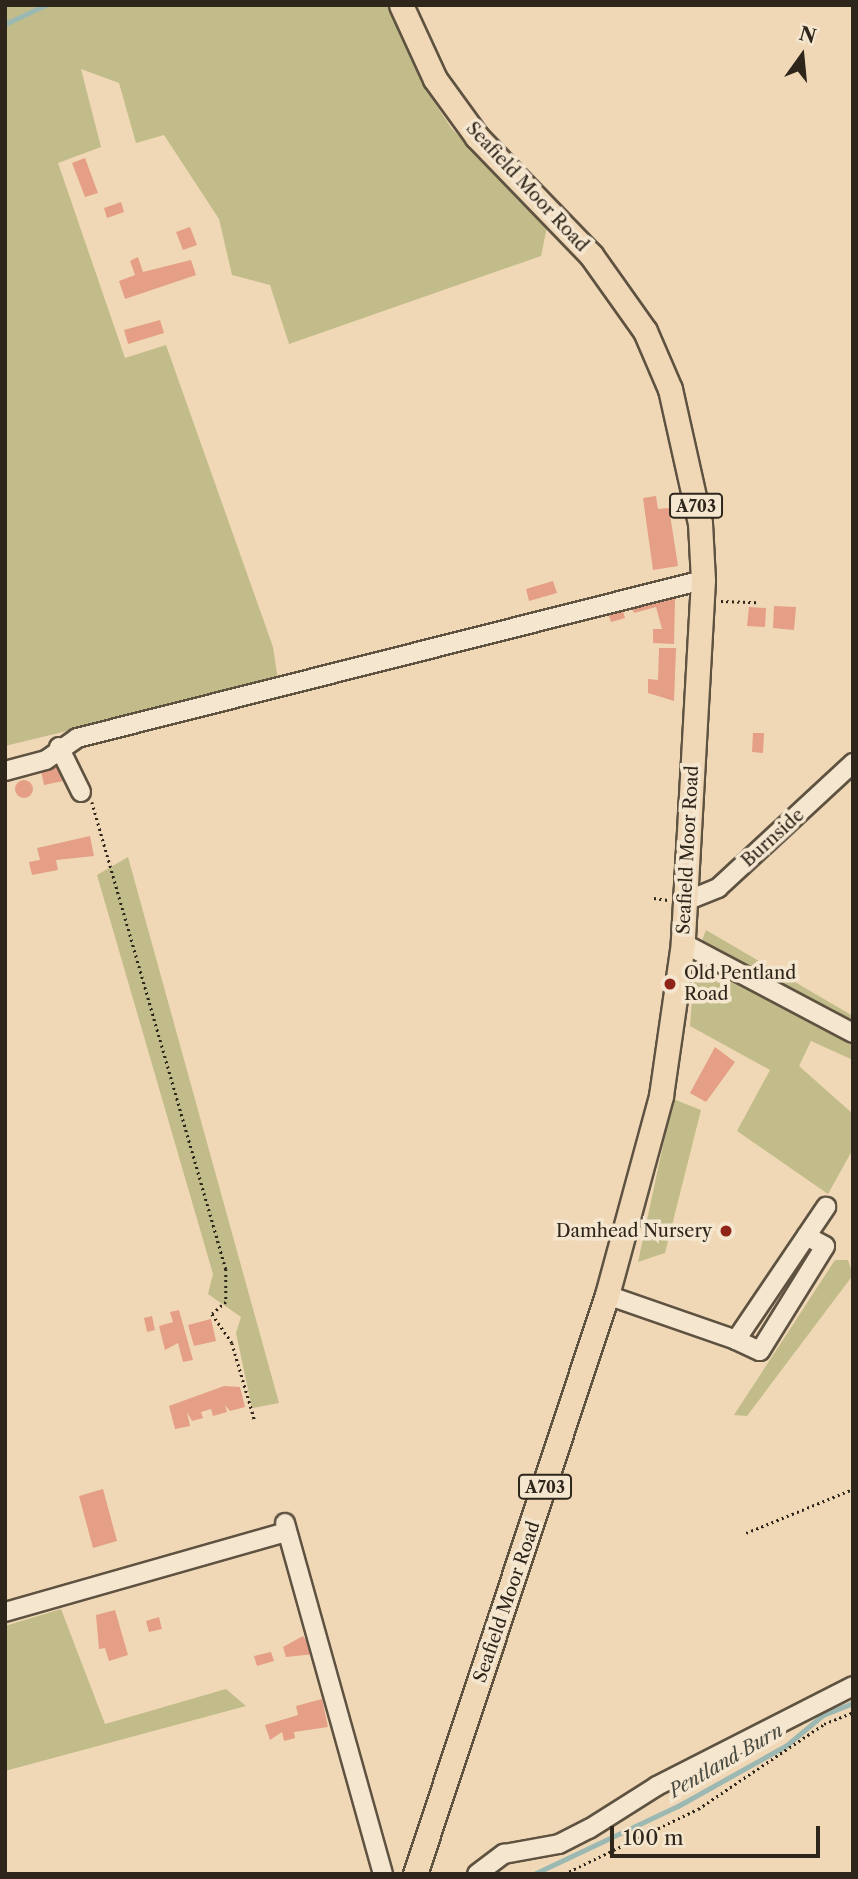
<!DOCTYPE html>
<html>
<head>
<meta charset="utf-8">
<style>
	body { margin:0 }
	#map { position:relative; width:858px; height:1879px; overflow:hidden; background:#f0d8b6; font-family:"Libre Caslon Text",serif }
	div>[style] { position:absolute }
	.green>* { inset:0; background:#c1bc89 }
	.stream>* { height:4.5px; margin:-2.25px; padding:0 2.25px; transform-origin:2.25px; border-radius:2.25px; background:#9bb9b2 }
	.building>* { inset:0; background:#e49f86 }
	.round { border-radius:50% }
	.path>* { height:2.5px; margin-top:-1.25px; transform-origin:0; background:repeating-linear-gradient(90deg,#2e261a 0 2px,transparent 0 5.5px) }
	.roads { filter:drop-shadow(2px 0 #5e5241) drop-shadow(-2px 0 #5e5241) drop-shadow(0 2px #5e5241) drop-shadow(0 -2px #5e5241) }
	.minor>* { height:18px; margin:-9px; padding:0 9px; transform-origin:9px; border-radius:9px; background:#f5e6d0 }
	.major>* { height:23px; margin:-11.5px; padding:0 11.5px; transform-origin:11.5px; border-radius:11.5px; background:#f0d8b6 }
	.dots>* { width:19px; height:19px; translate:-50% -50%; box-sizing:border-box; border:4px solid #f5e6d0; border-radius:50% }
	span { translate:-50% -50%; white-space:nowrap; text-align:center; line-height:1.15; -webkit-text-stroke:7px #f5e6d0; paint-order:stroke }
	.shield-label span { padding:2px 5px; background:#f5e6d0; border:2px solid; border-radius:5px; -webkit-text-stroke-width:0 }
	.shield-label { font-size:16px; color:#2e261a; font-weight:700 }
	.street-label { font-size:18px; color:#2e261a }
	.poi-label { font-size:18px; color:#2e261a }
	.left { translate:0 -50%; text-align:left }
	.right { translate:-100% -50%; text-align:right }
	.water-label { font-size:19px; color:#494b40; font-style:italic }
	.frame { position:absolute; inset:0; border:7px solid #2e261a; pointer-events:none }
	.north { position:absolute; left:767px; top:21px; width:70px; height:70px; -webkit-text-stroke:5px #f5e6d0; paint-order:stroke; rotate:15deg; font-size:19px; font-weight:700; line-height:28px; text-align:center; color:#2e261a }
	.north::after { content:''; display:block; margin:auto; width:24px; height:32px; background:#2e261a; clip-path:polygon(50% 0,100% 100%,50% 72%,0 100%) }
	.scale { position:absolute; left:610px; top:1826px; width:210px; height:32px; box-sizing:border-box; border:4px solid #2e261a; border-top:0; padding-left:9px; font-size:21px; line-height:24px; white-space:nowrap; color:#2e261a; -webkit-text-stroke:5px #f5e6d0; paint-order:stroke }
</style>
</head>
<body>
<div id="map">
	<div class="green">
		<i style="clip-path:polygon(5px 5px,388px 5px,422px 84px,452px 129px,547px 227px,541px 256px,289px 344px,270px 285px,232px 275px,219px 219px,164px 135px,136px 143px,119px 83px,81px 69px,101px 147px,58px 163px,125px 358px,166px 345px,273px 647px,278px 680px,5px 746px)"></i>
		<i style="clip-path:polygon(128px 857px,279px 1403px,252px 1408px,236px 1333px,241px 1317px,208px 1294px,213px 1274px,97px 875px)"></i>
		<i style="clip-path:polygon(706px 930px,853px 1016px,853px 1060px,811px 1041px,799px 1066px,853px 1114px,853px 1149px,828px 1194px,737px 1131px,770px 1070px,690px 1026px,695px 959px)"></i>
		<i style="clip-path:polygon(673px 1099px,701px 1110px,665px 1253px,638px 1262px)"></i>
		<i style="clip-path:polygon(835px 1260px,848px 1260px,853px 1275px,747px 1416px,734px 1415px)"></i>
		<i style="clip-path:polygon(61px 1609px,105px 1724px,226px 1689px,246px 1706px,5px 1771px,5px 1626px)"></i>
	</div>
	<div class="stream">
		<i style="left:5px;top:24px;width:45px;rotate:-24.9deg"></i>
		<i style="left:534px;top:1874px;width:159px;rotate:-25.3deg"></i>
		<i style="left:678px;top:1806px;width:125px;rotate:-29.2deg"></i>
		<i style="left:787px;top:1745px;width:47px;rotate:-39.8deg"></i>
		<i style="left:823px;top:1715px;width:32px;rotate:-22deg"></i>
	</div>
	<div class="building">
		<i style="clip-path:polygon(85px 158px,98px 193px,85px 197px,72px 163px)"></i>
		<i style="clip-path:polygon(121px 202px,124px 212px,107px 218px,104px 208px)"></i>
		<i style="clip-path:polygon(190px 227px,197px 245px,183px 250px,176px 232px)"></i>
		<i style="clip-path:polygon(138px 257px,143px 272px,191px 260px,196px 275px,125px 299px,119px 281px,135px 275px,130px 261px)"></i>
		<i style="clip-path:polygon(160px 320px,164px 333px,128px 344px,124px 330px)"></i>
		<i style="clip-path:polygon(656px 496px,658px 509px,669px 508px,678px 566px,653px 570px,643px 498px)"></i>
		<i style="clip-path:polygon(553px 581px,557px 593px,529px 601px,526px 589px)"></i>
		<i style="clip-path:polygon(656px 598px,675px 599px,674px 644px,653px 643px,653px 629px,662px 629px,656px 607px,634px 613px,631px 606px)"></i>
		<i style="clip-path:polygon(774px 606px,796px 607px,794px 630px,773px 628px)"></i>
		<i style="clip-path:polygon(749px 607px,766px 608px,765px 627px,747px 626px)"></i>
		<i style="clip-path:polygon(622px 608px,625px 618px,611px 622px,608px 612px)"></i>
		<i style="clip-path:polygon(659px 648px,676px 648px,674px 701px,648px 693px,648px 679px,658px 680px)"></i>
		<i style="clip-path:polygon(753px 733px,764px 733px,763px 753px,752px 752px)"></i>
		<i style="clip-path:polygon(59px 761px,63px 781px,44px 785px,40px 766px)"></i>
		<i class="round" style="left:15px;top:780px;width:18px;height:18px"></i>
		<i style="clip-path:polygon(90px 836px,94px 856px,56px 860px,58px 870px,32px 875px,29px 862px,40px 860px,37px 848px)"></i>
		<i style="clip-path:polygon(715px 1047px,735px 1062px,706px 1102px,690px 1093px)"></i>
		<i style="clip-path:polygon(179px 1310px,193px 1360px,183px 1362px,178px 1343px,165px 1350px,159px 1326px,173px 1322px,170px 1312px)"></i>
		<i style="clip-path:polygon(152px 1316px,155px 1330px,147px 1332px,144px 1318px)"></i>
		<i style="clip-path:polygon(211px 1319px,216px 1341px,194px 1346px,188px 1325px)"></i>
		<i style="clip-path:polygon(224px 1386px,240px 1387px,245px 1407px,230px 1411px,225px 1405px,227px 1412px,213px 1416px,211px 1409px,201px 1412px,203px 1418px,192px 1421px,187px 1412px,190px 1426px,175px 1429px,169px 1406px)"></i>
		<i style="clip-path:polygon(103px 1489px,117px 1541px,93px 1548px,79px 1496px)"></i>
		<i style="clip-path:polygon(115px 1610px,128px 1655px,109px 1661px,105px 1648px,99px 1649px,96px 1615px)"></i>
		<i style="clip-path:polygon(159px 1617px,162px 1629px,149px 1632px,146px 1621px)"></i>
		<i style="clip-path:polygon(303px 1636px,315px 1654px,286px 1657px,283px 1647px)"></i>
		<i style="clip-path:polygon(271px 1652px,274px 1661px,257px 1666px,254px 1656px)"></i>
		<i style="clip-path:polygon(322px 1699px,328px 1727px,294px 1732px,295px 1738px,284px 1741px,282px 1732px,270px 1740px,265px 1725px,298px 1715px,296px 1706px)"></i>
	</div>
	<div class="path">
		<i style="left:721px;top:601px;width:36px;rotate:2deg"></i>
		<i style="left:92px;top:802px;width:486px;rotate:74deg"></i>
		<i style="left:226px;top:1269px;width:33px;rotate:90deg"></i>
		<i style="left:226px;top:1302px;width:18px;rotate:139deg"></i>
		<i style="left:212px;top:1314px;width:35px;rotate:55deg"></i>
		<i style="left:232px;top:1343px;width:81px;rotate:73.6deg"></i>
		<i style="left:654px;top:898px;width:14px;rotate:8deg"></i>
		<i style="left:746px;top:1533px;width:116px;rotate:-22.4deg"></i>
		<i style="left:564px;top:1874px;width:149px;rotate:-25.9deg"></i>
		<i style="left:698px;top:1809px;width:152px;rotate:-34deg"></i>
		<i style="left:824px;top:1724px;width:31px;rotate:-22deg"></i>
	</div>
	<div class="roads">
		<div class="minor">
			<i style="left:59px;top:747px;width:50px;rotate:63.9deg"></i>
			<i style="left:5px;top:771px;width:42px;rotate:-15deg"></i>
			<i style="left:46px;top:760px;width:38px;rotate:-35deg"></i>
			<i style="left:77px;top:738px;width:646px;rotate:-14.17deg"></i>
			<i style="left:686px;top:901px;width:35px;rotate:-22deg"></i>
			<i style="left:718px;top:888px;width:184px;rotate:-42.8deg"></i>
			<i style="left:683px;top:943px;width:192px;rotate:27.9deg"></i>
			<i style="left:607px;top:1295px;width:137px;rotate:19.2deg"></i>
			<i style="left:736px;top:1340px;width:161px;rotate:-55.9deg"></i>
			<i style="left:736px;top:1340px;width:26px;rotate:25deg"></i>
			<i style="left:760px;top:1351px;width:123px;rotate:-58.2deg"></i>
			<i style="left:825px;top:1246px;width:21px;rotate:-152deg"></i>
			<i style="left:285px;top:1523px;width:364px;rotate:74.4deg"></i>
			<i style="left:5px;top:1612px;width:292px;rotate:-15.9deg"></i>
			<i style="left:477px;top:1874px;width:34px;rotate:-37deg"></i>
			<i style="left:504px;top:1854px;width:56px;rotate:-10.3deg"></i>
			<i style="left:559px;top:1844px;width:34px;rotate:-27deg"></i>
			<i style="left:589px;top:1829px;width:80px;rotate:-32.3deg"></i>
			<i style="left:657px;top:1786px;width:220px;rotate:-27deg"></i>
		</div>
		<div class="major">
			<i style="left:401px;top:5px;width:81px;rotate:65.3deg"></i>
			<i style="left:435px;top:79px;width:72px;rotate:54.1deg"></i>
			<i style="left:477px;top:137px;width:164px;rotate:46deg"></i>
			<i style="left:591px;top:255px;width:93px;rotate:54.6deg"></i>
			<i style="left:645px;top:331px;width:63px;rotate:66.7deg"></i>
			<i style="left:670px;top:389px;width:137px;rotate:77.4deg"></i>
			<i style="left:700px;top:523px;width:57px;rotate:87deg"></i>
			<i style="left:703px;top:580px;width:364px;rotate:93.2deg"></i>
			<i style="left:683px;top:943px;width:155px;rotate:98.2deg"></i>
			<i style="left:661px;top:1096px;width:206px;rotate:105.2deg"></i>
			<i style="left:607px;top:1295px;width:610px;rotate:108.35deg"></i>
		</div>
	</div>
	<div class="dots">
		<i style="left:670px;top:984px;background:#8f2418"></i>
		<i style="left:726px;top:1231px;background:#8f2418"></i>
	</div>
	<div class="shield-label">
		<span style="left:696px;top:506px">A703</span>
		<span style="left:545px;top:1487px">A703</span>
	</div>
	<div class="street-label">
		<span style="left:527px;top:187px;rotate:47deg">Seafield Moor Road</span>
		<span style="left:773px;top:838px;rotate:-42deg">Burnside</span>
		<span style="left:688px;top:850px;rotate:-87deg">Seafield Moor Road</span>
		<span style="left:507px;top:1602px;rotate:-71deg">Seafield Moor Road</span>
	</div>
	<div class="poi-label">
		<span class="left" style="left:684px;top:984px">Old Pentland<br>Road</span>
		<span class="right" style="left:712px;top:1231px">Damhead Nursery</span>
	</div>
	<div class="water-label">
		<span style="left:726px;top:1761px;rotate:-30deg">Pentland Burn</span>
	</div>
	<div class="frame"></div>
	<div class="north">N</div>
	<div class="scale">100 m</div>
</div>
</body>
</html>
